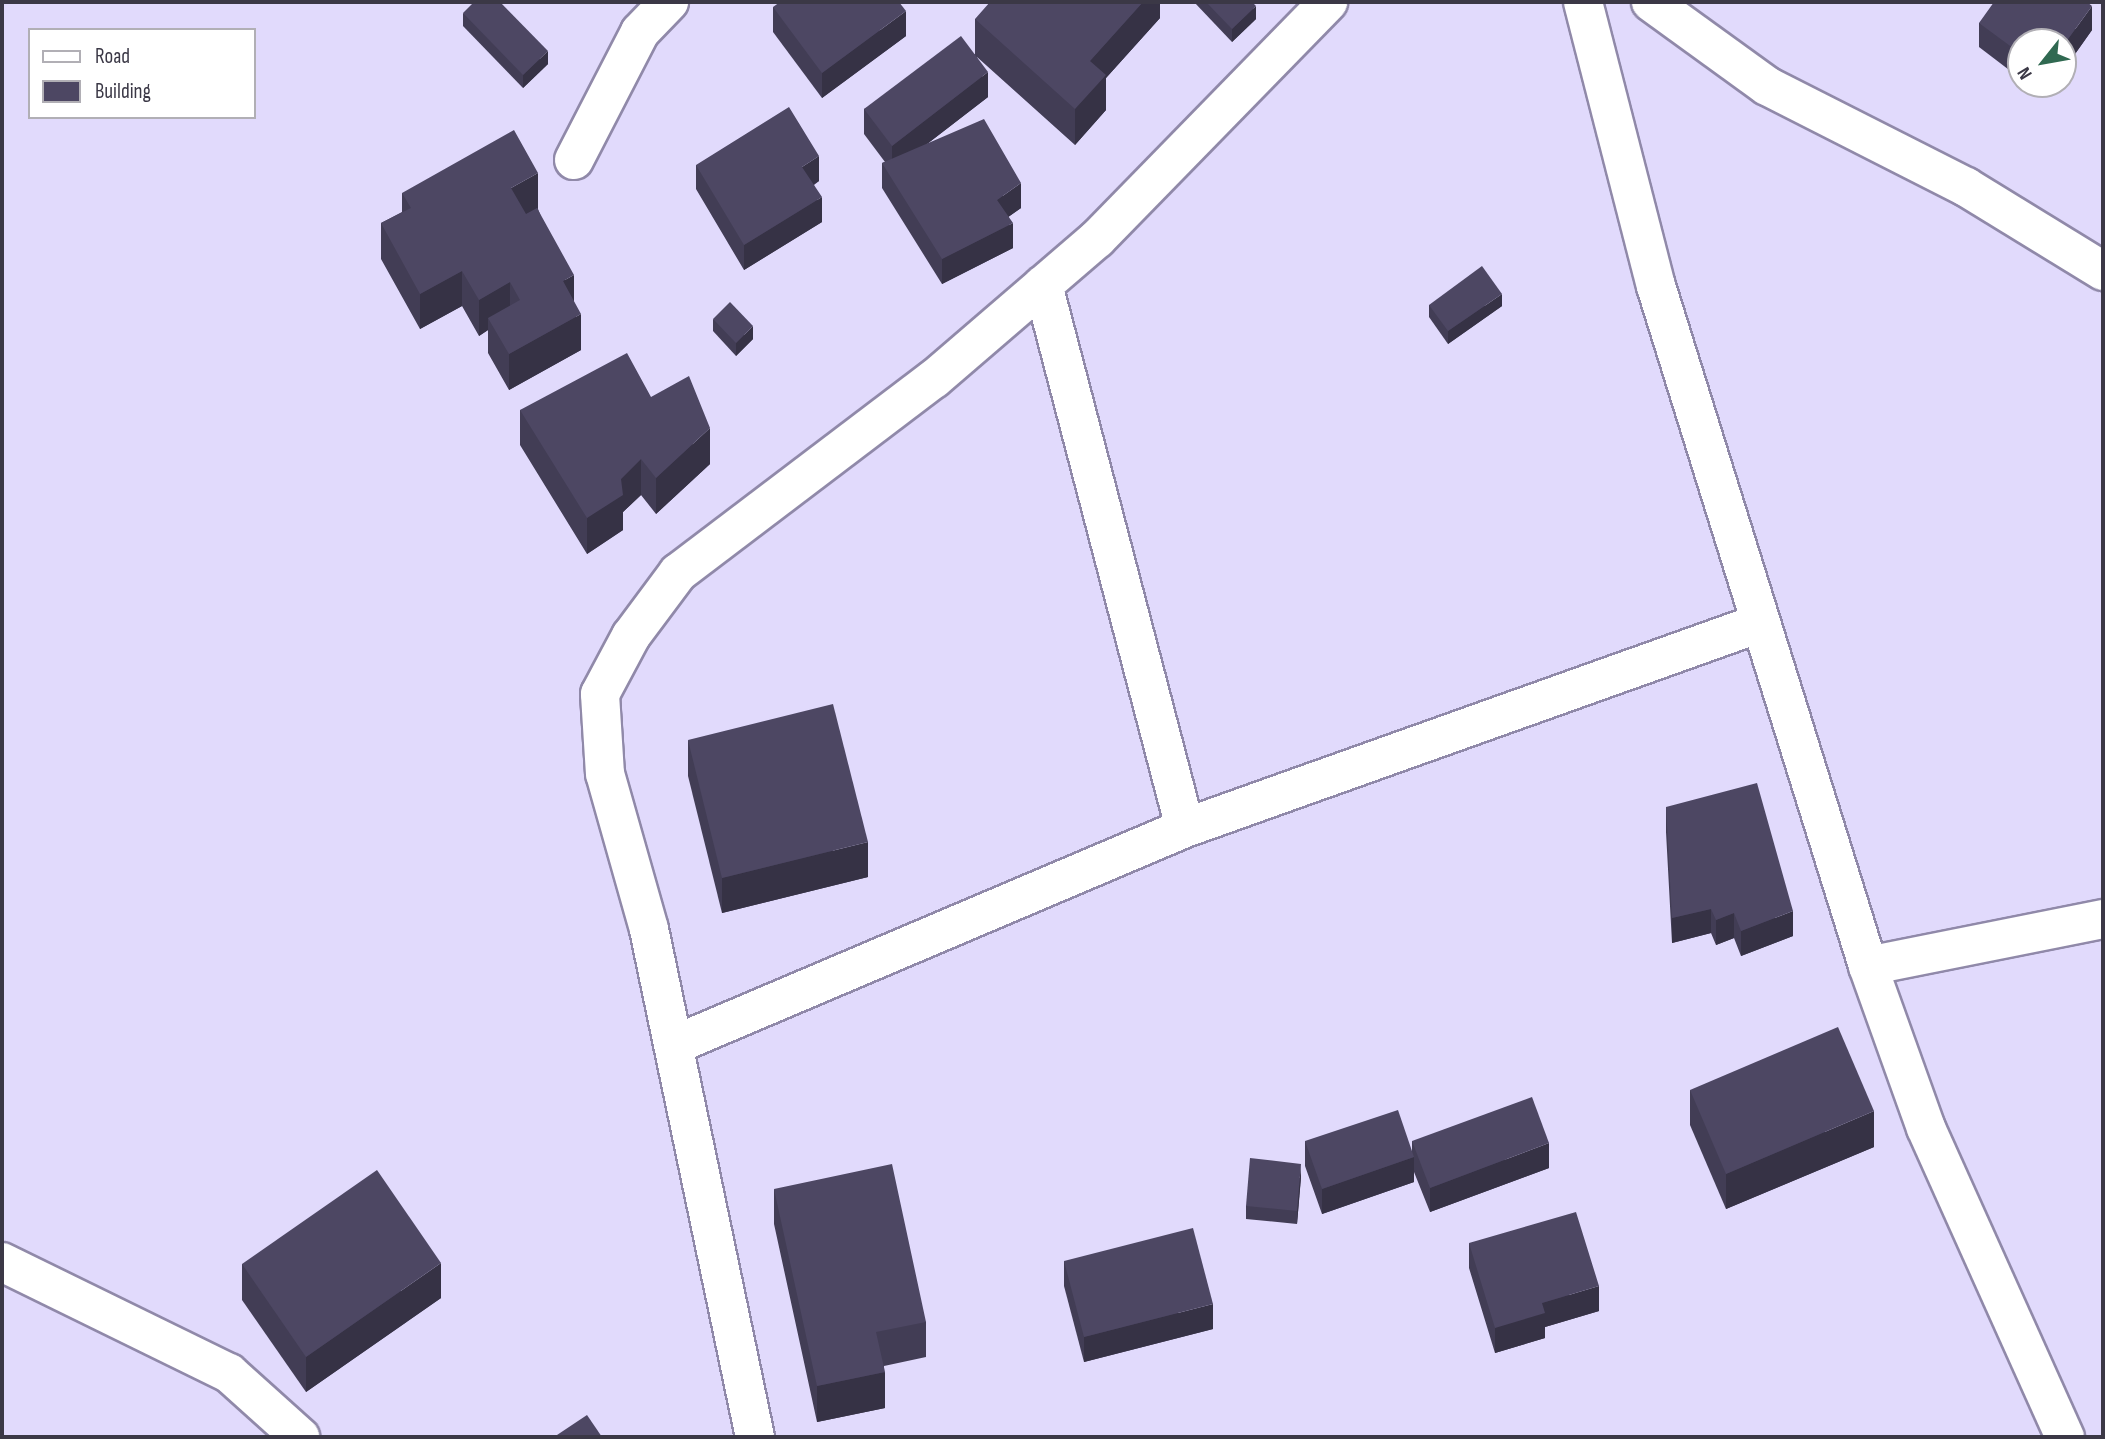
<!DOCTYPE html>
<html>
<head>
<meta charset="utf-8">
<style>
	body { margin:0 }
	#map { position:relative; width:2105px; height:1439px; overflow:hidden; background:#e1dafc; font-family:"Sofia Sans Condensed",sans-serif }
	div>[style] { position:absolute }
	.roads { filter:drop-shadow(2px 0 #9089a9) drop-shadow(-2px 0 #9089a9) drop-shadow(0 2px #9089a9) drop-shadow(0 -2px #9089a9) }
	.minor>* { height:38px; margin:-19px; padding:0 19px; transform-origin:19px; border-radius:19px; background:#fff }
	.wall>* { inset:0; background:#423d55 }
	.shaded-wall>* { inset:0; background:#363245 }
	.building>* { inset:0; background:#4d4763 }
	span { translate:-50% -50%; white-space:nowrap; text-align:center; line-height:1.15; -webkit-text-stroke:7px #fff; paint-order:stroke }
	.frame { position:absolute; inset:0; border:4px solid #3b3846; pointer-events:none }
	.legend { position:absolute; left:28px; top:28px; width:228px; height:91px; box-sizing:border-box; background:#fff; border:2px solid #b1afb5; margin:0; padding:9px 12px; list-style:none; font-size:21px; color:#3b3846 }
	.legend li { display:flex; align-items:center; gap:14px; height:35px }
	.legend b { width:35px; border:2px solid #b1afb5 }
	.north { position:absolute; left:2007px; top:28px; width:70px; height:70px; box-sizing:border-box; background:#fff; border:2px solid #b1afb5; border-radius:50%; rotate:239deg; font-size:19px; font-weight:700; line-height:28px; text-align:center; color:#3b3846 }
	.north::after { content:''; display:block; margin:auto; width:24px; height:32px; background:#306951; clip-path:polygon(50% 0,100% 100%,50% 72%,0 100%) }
</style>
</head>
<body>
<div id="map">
	<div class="roads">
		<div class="minor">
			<i style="left:1583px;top:2px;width:293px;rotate:75.6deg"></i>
			<i style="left:1656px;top:286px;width:712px;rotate:72.68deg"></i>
			<i style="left:1868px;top:966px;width:172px;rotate:70.3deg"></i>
			<i style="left:1926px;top:1128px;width:339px;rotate:65.8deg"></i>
			<i style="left:1651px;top:2px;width:143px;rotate:35.9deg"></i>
			<i style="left:1767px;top:86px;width:223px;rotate:26.9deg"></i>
			<i style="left:1966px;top:187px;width:161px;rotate:31.5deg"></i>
			<i style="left:574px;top:160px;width:144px;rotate:-62.7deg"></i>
			<i style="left:640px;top:32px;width:42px;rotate:-46deg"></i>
			<i style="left:1043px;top:285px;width:561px;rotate:75.34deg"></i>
			<i style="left:1868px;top:966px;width:240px;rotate:-11.3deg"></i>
			<i style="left:674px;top:1045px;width:555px;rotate:-23.01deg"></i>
			<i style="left:1185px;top:828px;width:610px;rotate:-19.62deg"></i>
			<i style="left:2px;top:1262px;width:253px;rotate:26.1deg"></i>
			<i style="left:229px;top:1373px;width:96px;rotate:42deg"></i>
			<i style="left:755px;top:1437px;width:519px;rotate:-101.79deg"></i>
			<i style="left:649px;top:929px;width:161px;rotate:-105.8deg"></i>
			<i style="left:605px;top:774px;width:80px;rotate:-93.6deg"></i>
			<i style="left:600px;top:694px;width:66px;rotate:-61.9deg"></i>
			<i style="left:631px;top:636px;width:79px;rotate:-53.3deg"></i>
			<i style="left:678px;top:573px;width:321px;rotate:-37.2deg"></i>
			<i style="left:934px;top:379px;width:215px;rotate:-40.7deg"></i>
			<i style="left:1097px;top:239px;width:331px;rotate:-45.7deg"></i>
		</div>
	</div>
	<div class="wall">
		<i style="clip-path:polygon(1160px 2px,1160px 18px,1106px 78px,1106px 110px,1075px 145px,977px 57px,988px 97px,927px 144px,1021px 208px,1008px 217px,1013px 248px,942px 284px,882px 188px,882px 163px,885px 162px,864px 134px,864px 109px,975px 54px,975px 19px)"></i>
		<i style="clip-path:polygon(1194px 2px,1252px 2px,1256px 19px,1232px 42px)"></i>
		<i style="clip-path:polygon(773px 7px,906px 36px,822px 98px,773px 32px)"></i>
		<i style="clip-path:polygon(463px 13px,548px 64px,523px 88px,463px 26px)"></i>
		<i style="clip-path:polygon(1979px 23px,2092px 30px,2063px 71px,2063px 42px,2021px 42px,2021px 79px,1979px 47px)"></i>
		<i style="clip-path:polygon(2028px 84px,2054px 84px,2045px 96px)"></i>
		<i style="clip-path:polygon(696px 165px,819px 181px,814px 185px,822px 222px,744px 270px,696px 189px)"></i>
		<i style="clip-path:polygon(402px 193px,538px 208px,538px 209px,574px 302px,581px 350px,509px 390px,488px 353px,488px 330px,479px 336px,462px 306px,420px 329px,381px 259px,381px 223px,402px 212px)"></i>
		<i style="clip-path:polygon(1429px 305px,1502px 306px,1448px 344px,1429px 317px)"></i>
		<i style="clip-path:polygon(713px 319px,753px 339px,736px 356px,713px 331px)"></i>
		<i style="clip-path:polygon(651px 397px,710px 464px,656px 514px,641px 495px,623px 512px,623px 530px,587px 554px,520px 445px,520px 410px)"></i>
		<i style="clip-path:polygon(688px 740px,868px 877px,722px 913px,688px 776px)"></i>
		<i style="clip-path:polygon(1666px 807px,1793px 936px,1741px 956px,1734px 938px,1716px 945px,1711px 933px,1672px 943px,1666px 832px)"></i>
		<i style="clip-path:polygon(1690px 1090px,1874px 1147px,1726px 1209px,1690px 1125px)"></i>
		<i style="clip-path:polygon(1305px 1141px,1412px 1151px,1412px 1141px,1549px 1168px,1430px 1212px,1414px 1172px,1414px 1182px,1322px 1214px,1305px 1166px)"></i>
		<i style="clip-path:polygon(1301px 1177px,1297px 1224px,1246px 1219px,1246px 1206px)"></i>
		<i style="clip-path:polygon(774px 1189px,926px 1322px,926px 1357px,884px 1366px,885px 1408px,817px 1422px,774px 1224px)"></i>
		<i style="clip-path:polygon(1469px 1243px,1599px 1311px,1545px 1327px,1545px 1338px,1495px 1353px,1469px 1268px)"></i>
		<i style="clip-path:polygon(1064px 1261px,1213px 1329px,1084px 1362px,1064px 1286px)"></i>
		<i style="clip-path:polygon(242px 1264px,441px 1298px,306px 1392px,242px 1300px)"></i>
	</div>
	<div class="shaded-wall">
		<i style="clip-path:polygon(1143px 2px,1160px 2px,1160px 18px,1106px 78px,1106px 110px,1075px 145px,1075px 109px,1090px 61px)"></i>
		<i style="clip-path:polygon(1256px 6px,1256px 19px,1232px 42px,1232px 29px)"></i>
		<i style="clip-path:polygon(2092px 6px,2092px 30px,2063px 71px,2063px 46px)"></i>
		<i style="clip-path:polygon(906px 11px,906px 36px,822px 98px,822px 73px)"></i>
		<i style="clip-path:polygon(548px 51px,548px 64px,523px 88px,523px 75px)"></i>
		<i style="clip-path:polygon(988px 72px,988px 97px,892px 171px,892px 146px)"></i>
		<i style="clip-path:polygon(2045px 84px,2054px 84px,2045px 96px)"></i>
		<i style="clip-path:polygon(819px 156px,819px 181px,802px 191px,802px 167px)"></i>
		<i style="clip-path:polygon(538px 173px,538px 208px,511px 223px,511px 188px)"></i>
		<i style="clip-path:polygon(1021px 183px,1021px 208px,997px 225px,997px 200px)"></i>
		<i style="clip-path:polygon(822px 197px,822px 222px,744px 270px,744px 245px)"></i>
		<i style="clip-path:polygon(1013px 223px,1013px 248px,942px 284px,942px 259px)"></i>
		<i style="clip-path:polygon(462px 271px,462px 306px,420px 329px,420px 294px)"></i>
		<i style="clip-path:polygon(574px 275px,574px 310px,563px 281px)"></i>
		<i style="clip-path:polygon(510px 282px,510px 318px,488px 318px,488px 330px,479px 336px,479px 300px)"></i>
		<i style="clip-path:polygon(1502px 294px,1502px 306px,1448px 344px,1448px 331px)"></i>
		<i style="clip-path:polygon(581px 314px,581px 350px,509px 390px,509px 354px)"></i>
		<i style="clip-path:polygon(753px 326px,753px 339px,736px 356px,736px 343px)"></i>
		<i style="clip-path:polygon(710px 428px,710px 464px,656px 514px,656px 478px)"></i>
		<i style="clip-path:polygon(641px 459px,641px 495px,623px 512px,623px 530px,587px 554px,587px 518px,621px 479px)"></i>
		<i style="clip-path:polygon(868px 842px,868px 877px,722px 913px,722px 878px)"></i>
		<i style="clip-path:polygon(1711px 909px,1711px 933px,1672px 943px,1672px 918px)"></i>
		<i style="clip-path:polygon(1793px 911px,1793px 936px,1741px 956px,1741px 931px)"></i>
		<i style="clip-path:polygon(1734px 913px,1734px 938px,1716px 945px,1716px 920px)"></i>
		<i style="clip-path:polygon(1874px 1111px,1874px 1147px,1726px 1209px,1726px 1174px)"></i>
		<i style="clip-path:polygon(1549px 1143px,1549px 1168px,1430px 1212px,1430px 1188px)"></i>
		<i style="clip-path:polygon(1414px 1157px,1414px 1182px,1322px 1214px,1322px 1189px)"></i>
		<i style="clip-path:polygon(1301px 1164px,1301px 1177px,1297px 1224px,1297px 1211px)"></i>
		<i style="clip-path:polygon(441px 1263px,441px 1298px,306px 1392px,306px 1357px)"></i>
		<i style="clip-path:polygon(1599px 1286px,1599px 1311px,1545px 1327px,1545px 1338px,1495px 1353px,1495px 1328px,1542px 1303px)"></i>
		<i style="clip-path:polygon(1213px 1304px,1213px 1329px,1084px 1362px,1084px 1337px)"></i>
		<i style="clip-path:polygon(885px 1372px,885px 1408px,817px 1422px,817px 1386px)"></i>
	</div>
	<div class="building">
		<i style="clip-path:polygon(474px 2px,500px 2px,548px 51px,523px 75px,463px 13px)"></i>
		<i style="clip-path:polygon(780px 2px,899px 2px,906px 11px,822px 73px,773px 7px)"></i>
		<i style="clip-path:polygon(990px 2px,1143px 2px,1090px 61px,1106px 75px,1075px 109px,975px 19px)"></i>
		<i style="clip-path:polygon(1206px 2px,1252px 2px,1256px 6px,1232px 29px)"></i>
		<i style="clip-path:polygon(1994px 2px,2087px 2px,2092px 6px,2063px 46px,2063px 42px,2021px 42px,2021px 54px,1979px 23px)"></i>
		<i style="clip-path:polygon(961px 36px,988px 72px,892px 146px,864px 109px)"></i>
		<i style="clip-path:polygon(789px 107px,819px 156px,802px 167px,822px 197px,744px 245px,696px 165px)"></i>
		<i style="clip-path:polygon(984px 119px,1021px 183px,997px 200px,1013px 223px,942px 259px,882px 163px)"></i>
		<i style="clip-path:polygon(514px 130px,538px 173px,511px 188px,526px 214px,537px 208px,574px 275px,563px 281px,581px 314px,509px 354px,488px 318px,520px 300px,510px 282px,479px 300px,462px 271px,420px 294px,381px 223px,411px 208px,402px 193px)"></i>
		<i style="clip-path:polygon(1482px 266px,1502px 294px,1448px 331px,1429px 305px)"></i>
		<i style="clip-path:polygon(730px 302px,753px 326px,736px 343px,713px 319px)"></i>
		<i style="clip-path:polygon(627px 353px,651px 397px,689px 376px,710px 428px,656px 478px,641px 459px,621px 479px,623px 495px,587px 518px,520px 410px)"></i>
		<i style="clip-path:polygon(833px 704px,868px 842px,722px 878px,688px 740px)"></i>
		<i style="clip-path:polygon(1757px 783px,1793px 911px,1741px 931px,1734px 913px,1716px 920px,1711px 909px,1672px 918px,1666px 807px)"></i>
		<i style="clip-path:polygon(1838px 1027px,1874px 1111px,1726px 1174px,1690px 1090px)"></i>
		<i style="clip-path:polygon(1532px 1097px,1549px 1143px,1430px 1188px,1412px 1141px)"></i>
		<i style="clip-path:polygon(1398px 1110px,1414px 1157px,1322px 1189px,1305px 1141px)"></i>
		<i style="clip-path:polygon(1250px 1158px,1301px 1164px,1297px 1211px,1246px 1206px)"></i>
		<i style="clip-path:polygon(892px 1164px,926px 1322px,876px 1332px,885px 1372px,817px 1386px,774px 1189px)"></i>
		<i style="clip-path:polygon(377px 1170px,441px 1263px,306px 1357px,242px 1264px)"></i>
		<i style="clip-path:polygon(1576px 1212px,1599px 1286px,1542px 1303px,1545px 1313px,1495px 1328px,1469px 1243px)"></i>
		<i style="clip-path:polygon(1193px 1228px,1213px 1304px,1084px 1337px,1064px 1261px)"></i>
		<i style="clip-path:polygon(587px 1415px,602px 1437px,554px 1437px)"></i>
	</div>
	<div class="frame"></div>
	<ul class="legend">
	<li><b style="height:9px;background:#fff"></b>Road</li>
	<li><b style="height:19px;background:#4d4763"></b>Building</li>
	</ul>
	<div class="north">N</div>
</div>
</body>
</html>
